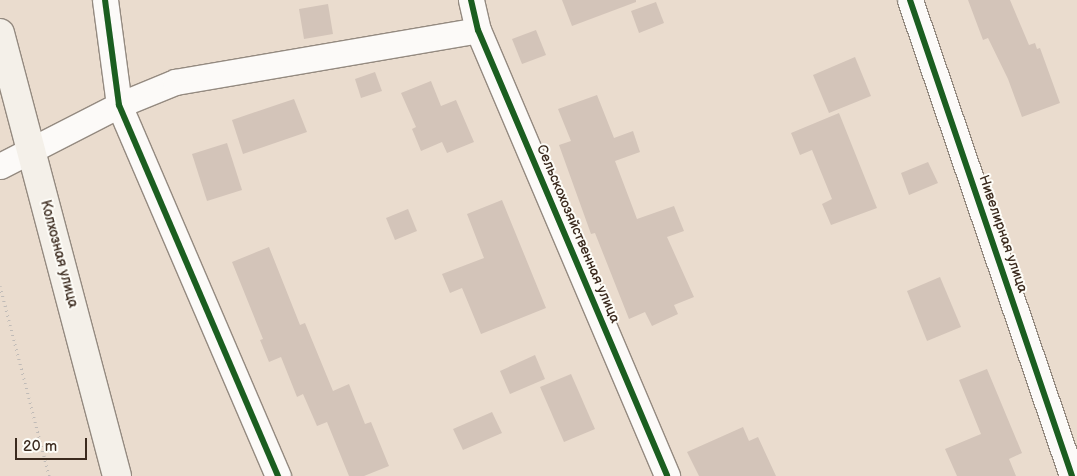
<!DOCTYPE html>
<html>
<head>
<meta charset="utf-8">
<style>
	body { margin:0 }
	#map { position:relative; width:1077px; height:476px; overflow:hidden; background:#eadcce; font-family:"Balsamiq Sans",sans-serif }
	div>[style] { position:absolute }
	.building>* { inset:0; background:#d3c4b9 }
	.path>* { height:3px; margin-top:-1.5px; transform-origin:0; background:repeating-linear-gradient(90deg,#c0bbb7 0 1px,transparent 0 5px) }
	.roads { filter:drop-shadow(1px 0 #948a80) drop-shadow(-1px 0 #948a80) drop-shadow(0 1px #948a80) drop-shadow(0 -1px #948a80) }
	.minor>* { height:25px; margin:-12.5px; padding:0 12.5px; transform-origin:12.5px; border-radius:12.5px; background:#fcfaf8 }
	.secondary>* { height:28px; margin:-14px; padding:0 14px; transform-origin:14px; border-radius:14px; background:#f4f0e9 }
	.cycleway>* { height:6px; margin:-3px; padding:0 3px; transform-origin:3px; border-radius:3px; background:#1b5e20 }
	span { translate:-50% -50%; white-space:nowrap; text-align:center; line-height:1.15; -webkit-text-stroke:4px #fdfcf7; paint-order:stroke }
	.street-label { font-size:14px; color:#3b2a1e }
	.scale { position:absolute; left:15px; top:438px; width:72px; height:22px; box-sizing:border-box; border:2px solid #3b2a1e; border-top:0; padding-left:6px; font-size:15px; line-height:18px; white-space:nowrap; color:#3b2a1e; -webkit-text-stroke:4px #fdfcf7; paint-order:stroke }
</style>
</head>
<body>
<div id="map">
	<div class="building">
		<i style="clip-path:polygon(562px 0,636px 0,636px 2px,572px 26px)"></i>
		<i style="clip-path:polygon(968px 0,1010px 0,1029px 45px,1035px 43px,1037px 49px,1040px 48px,1060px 103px,1022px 117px,1008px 79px,988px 38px,983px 40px)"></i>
		<i style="clip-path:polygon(656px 2px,664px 23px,639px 33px,631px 11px)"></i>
		<i style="clip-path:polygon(328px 4px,333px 34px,304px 39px,299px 9px)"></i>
		<i style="clip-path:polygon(536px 30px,546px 55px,522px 64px,512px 39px)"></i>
		<i style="clip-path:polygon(855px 57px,871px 96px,829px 113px,813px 75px)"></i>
		<i style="clip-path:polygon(375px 72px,382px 91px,361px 98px,355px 79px)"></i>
		<i style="clip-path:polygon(431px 81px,441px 106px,456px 100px,474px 142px,447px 153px,442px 142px,421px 151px,412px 129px,416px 127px,401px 93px)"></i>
		<i style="clip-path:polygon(597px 95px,614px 138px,633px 131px,640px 152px,615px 161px,637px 219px,674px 206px,684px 231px,667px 237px,694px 297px,674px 305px,678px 314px,652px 326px,645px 312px,629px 319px,595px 233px,591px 234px,559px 145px,571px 141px,558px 109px)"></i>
		<i style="clip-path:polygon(294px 99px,307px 132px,243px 154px,232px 120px)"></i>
		<i style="clip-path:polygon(839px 113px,877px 208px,831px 225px,822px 204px,832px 199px,812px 150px,800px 155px,791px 133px)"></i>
		<i style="clip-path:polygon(227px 143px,242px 190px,207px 201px,192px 154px)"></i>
		<i style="clip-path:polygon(928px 162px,938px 183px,909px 195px,901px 173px)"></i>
		<i style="clip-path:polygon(502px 200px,546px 308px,481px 334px,462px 288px,450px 293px,442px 274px,484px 258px,467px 214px)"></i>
		<i style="clip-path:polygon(408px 209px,417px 231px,395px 240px,386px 218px)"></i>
		<i style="clip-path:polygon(269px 247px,300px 325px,305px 323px,333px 391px,349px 384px,365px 424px,371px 422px,389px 466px,364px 476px,349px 476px,327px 422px,317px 426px,303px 394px,297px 397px,281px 357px,269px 362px,260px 340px,263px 339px,232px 262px)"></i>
		<i style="clip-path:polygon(940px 277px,961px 327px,927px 341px,907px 291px)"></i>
		<i style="clip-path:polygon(535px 355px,545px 379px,510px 394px,500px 371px)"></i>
		<i style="clip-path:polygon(987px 369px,1022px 453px,1009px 459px,1016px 476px,957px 476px,945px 449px,981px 434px,959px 380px)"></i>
		<i style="clip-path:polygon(571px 374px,595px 429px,564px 442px,540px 387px)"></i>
		<i style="clip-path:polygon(492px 412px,502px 433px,463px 450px,453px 429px)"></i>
		<i style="clip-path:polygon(743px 427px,749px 441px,758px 437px,776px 476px,699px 476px,687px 452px)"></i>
	</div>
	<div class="path">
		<i style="left:0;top:286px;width:196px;rotate:75.5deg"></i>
	</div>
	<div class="roads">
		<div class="minor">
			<i style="left:105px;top:0;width:106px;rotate:82.4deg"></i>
			<i style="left:119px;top:105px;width:404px;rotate:66.8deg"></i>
			<i style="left:471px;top:0;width:31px;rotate:77deg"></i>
			<i style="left:478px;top:30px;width:484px;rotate:67deg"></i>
			<i style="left:910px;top:0;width:503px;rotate:71.2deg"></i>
			<i style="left:0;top:166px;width:134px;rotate:-27.1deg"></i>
			<i style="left:119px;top:105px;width:61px;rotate:-22.3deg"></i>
			<i style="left:175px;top:82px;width:307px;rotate:-9.7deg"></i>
		</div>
		<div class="secondary">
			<i style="left:0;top:33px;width:458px;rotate:75.2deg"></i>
		</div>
	</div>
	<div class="cycleway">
		<i style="left:105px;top:0;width:106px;rotate:82.4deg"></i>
		<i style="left:119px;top:105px;width:404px;rotate:66.8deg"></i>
		<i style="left:471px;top:0;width:31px;rotate:77deg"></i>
		<i style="left:478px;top:30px;width:484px;rotate:67deg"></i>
		<i style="left:910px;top:0;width:503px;rotate:71.2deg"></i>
	</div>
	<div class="street-label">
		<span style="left:578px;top:234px;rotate:67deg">Сельскохозяйственная улица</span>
		<span style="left:1003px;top:234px;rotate:71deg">Нивелирная улица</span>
		<span style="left:59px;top:254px;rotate:75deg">Колхозная улица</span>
	</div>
	<div class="scale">20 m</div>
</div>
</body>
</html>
